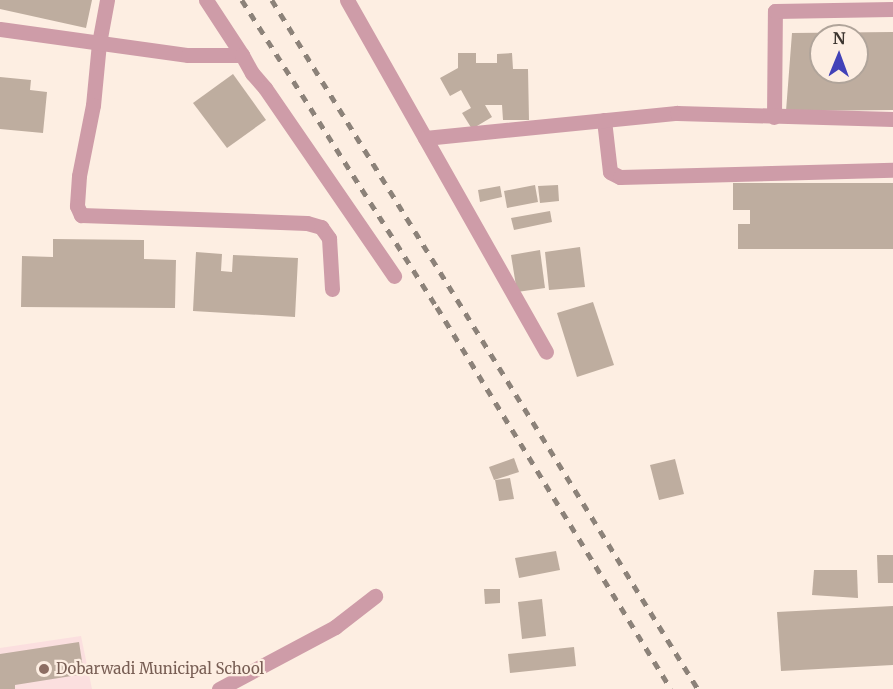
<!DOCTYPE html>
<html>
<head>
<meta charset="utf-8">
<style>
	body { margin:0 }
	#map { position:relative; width:893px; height:689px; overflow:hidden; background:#fdeee2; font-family:Merriweather,serif }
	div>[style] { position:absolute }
	.education>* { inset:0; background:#fbdfdf }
	.building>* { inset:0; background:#bead9f }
	.minor>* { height:15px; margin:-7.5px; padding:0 7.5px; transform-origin:7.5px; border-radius:7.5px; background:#ce9ca8 }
	.rail>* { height:4.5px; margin-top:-2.25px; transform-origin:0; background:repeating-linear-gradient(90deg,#8c8279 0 8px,transparent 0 16px) }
	.dots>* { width:16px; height:16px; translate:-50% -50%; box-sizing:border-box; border:3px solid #fdeee2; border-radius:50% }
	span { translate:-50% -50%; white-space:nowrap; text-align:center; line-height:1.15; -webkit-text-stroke:4.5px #fdeee2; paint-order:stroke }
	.education-label { font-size:15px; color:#785e54 }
	.left { translate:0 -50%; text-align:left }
	.north { position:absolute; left:809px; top:24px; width:60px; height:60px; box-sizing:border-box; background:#fdeee2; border:2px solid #b0a49a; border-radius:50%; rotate:1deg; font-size:16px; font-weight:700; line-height:24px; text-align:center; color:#3c352f }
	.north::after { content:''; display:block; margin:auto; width:21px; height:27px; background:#4242b8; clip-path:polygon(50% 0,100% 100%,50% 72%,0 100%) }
</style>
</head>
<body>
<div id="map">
	<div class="education">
		<i style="clip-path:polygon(81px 636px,92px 689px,0 689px,0 648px)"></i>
	</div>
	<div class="building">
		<i style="clip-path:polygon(0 0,92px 0,86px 28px,0 9px)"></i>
		<i style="clip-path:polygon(evenodd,893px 32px,893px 110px,786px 111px,792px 33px,893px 32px,821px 36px,857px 36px,857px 72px,821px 72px,821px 36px)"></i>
		<i style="clip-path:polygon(458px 53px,476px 53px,476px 63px,497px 63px,497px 54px,512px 53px,513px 69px,528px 69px,529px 120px,503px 120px,502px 105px,485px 105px,492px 117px,472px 129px,462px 113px,471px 108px,461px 90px,450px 96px,440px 78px,458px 68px)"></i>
		<i style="clip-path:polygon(233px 74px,266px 120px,227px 148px,193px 103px)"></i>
		<i style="clip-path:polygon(0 77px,31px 80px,30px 90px,47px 92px,43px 133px,0 129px)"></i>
		<i style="clip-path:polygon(733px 183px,893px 183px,893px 249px,738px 249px,738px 224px,750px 224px,750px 210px,733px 210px)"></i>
		<i style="clip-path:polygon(535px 185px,538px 202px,507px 208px,504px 191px)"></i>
		<i style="clip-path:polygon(558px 185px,559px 201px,540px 203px,538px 186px)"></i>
		<i style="clip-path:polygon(500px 186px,502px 197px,480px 202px,478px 190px)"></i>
		<i style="clip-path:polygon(550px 211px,552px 222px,514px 230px,511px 218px)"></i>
		<i style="clip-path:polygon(53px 239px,144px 240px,144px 259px,176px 260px,175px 308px,21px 307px,22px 256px,53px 257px)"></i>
		<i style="clip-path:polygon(580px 247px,585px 287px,549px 290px,545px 252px)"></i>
		<i style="clip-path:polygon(540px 250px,545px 288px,517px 292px,511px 255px)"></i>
		<i style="clip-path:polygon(196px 252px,222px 254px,221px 271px,232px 272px,233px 255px,298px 258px,295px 317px,193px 311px)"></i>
		<i style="clip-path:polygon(593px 302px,614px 365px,577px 377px,557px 313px)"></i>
		<i style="clip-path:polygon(514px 458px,519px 472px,494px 480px,489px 467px)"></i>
		<i style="clip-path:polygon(675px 459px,684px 494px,659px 500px,650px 465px)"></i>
		<i style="clip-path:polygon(510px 478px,514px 499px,499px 501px,495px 480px)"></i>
		<i style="clip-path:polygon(556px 551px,560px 570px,519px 578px,515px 558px)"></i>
		<i style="clip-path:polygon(877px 555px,893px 555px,893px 583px,878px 583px)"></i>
		<i style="clip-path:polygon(814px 570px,857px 570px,858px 598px,812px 595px)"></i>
		<i style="clip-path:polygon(484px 589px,500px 589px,500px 603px,485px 604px)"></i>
		<i style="clip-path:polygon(542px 599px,546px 636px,522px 639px,518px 602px)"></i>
		<i style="clip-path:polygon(893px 606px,893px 665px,781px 671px,777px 612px)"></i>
		<i style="clip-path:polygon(79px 642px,84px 674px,15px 685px,15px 689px,0 689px,0 654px)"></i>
		<i style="clip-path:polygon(574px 647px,576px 666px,510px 673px,508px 654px)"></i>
	</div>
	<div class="minor">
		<i style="left:107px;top:0;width:44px;rotate:100.5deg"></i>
		<i style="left:99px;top:43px;width:62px;rotate:95.5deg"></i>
		<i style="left:93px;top:105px;width:72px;rotate:101.2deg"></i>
		<i style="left:79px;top:176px;width:30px;rotate:94deg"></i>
		<i style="left:77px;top:206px;width:10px;rotate:66deg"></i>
		<i style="left:81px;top:215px;width:226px;rotate:2deg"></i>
		<i style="left:307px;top:223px;width:15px;rotate:16deg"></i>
		<i style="left:321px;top:227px;width:14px;rotate:54deg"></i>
		<i style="left:329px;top:238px;width:51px;rotate:86.6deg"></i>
		<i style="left:206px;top:0;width:66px;rotate:56.8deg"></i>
		<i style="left:347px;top:0;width:404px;rotate:60.5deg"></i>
		<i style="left:0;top:29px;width:190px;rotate:7.9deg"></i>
		<i style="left:188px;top:55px;width:54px"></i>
		<i style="left:242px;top:55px;width:21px;rotate:61deg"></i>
		<i style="left:252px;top:73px;width:20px;rotate:49deg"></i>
		<i style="left:265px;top:88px;width:228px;rotate:55.5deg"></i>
		<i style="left:774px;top:117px;width:106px;rotate:-89.5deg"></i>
		<i style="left:775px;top:11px;width:118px;rotate:-1deg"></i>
		<i style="left:604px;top:120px;width:52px;rotate:83.4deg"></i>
		<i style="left:610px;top:172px;width:11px;rotate:27deg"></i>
		<i style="left:620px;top:177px;width:273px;rotate:-1.5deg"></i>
		<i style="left:425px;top:138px;width:253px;rotate:-5.7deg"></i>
		<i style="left:677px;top:113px;width:216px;rotate:1.6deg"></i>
		<i style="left:219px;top:689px;width:132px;rotate:-28.1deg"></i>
		<i style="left:335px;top:627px;width:51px;rotate:-37.8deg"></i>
	</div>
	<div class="rail">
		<i style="left:242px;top:0;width:364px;rotate:57.6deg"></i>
		<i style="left:437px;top:307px;width:448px;rotate:58.5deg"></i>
		<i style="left:272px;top:0;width:810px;rotate:58.27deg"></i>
	</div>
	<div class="dots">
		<i style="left:44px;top:669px;background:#8d6e63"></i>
	</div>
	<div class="education-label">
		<span class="left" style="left:56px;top:669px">Dobarwadi Municipal School</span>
	</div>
	<div class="north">N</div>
</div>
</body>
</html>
